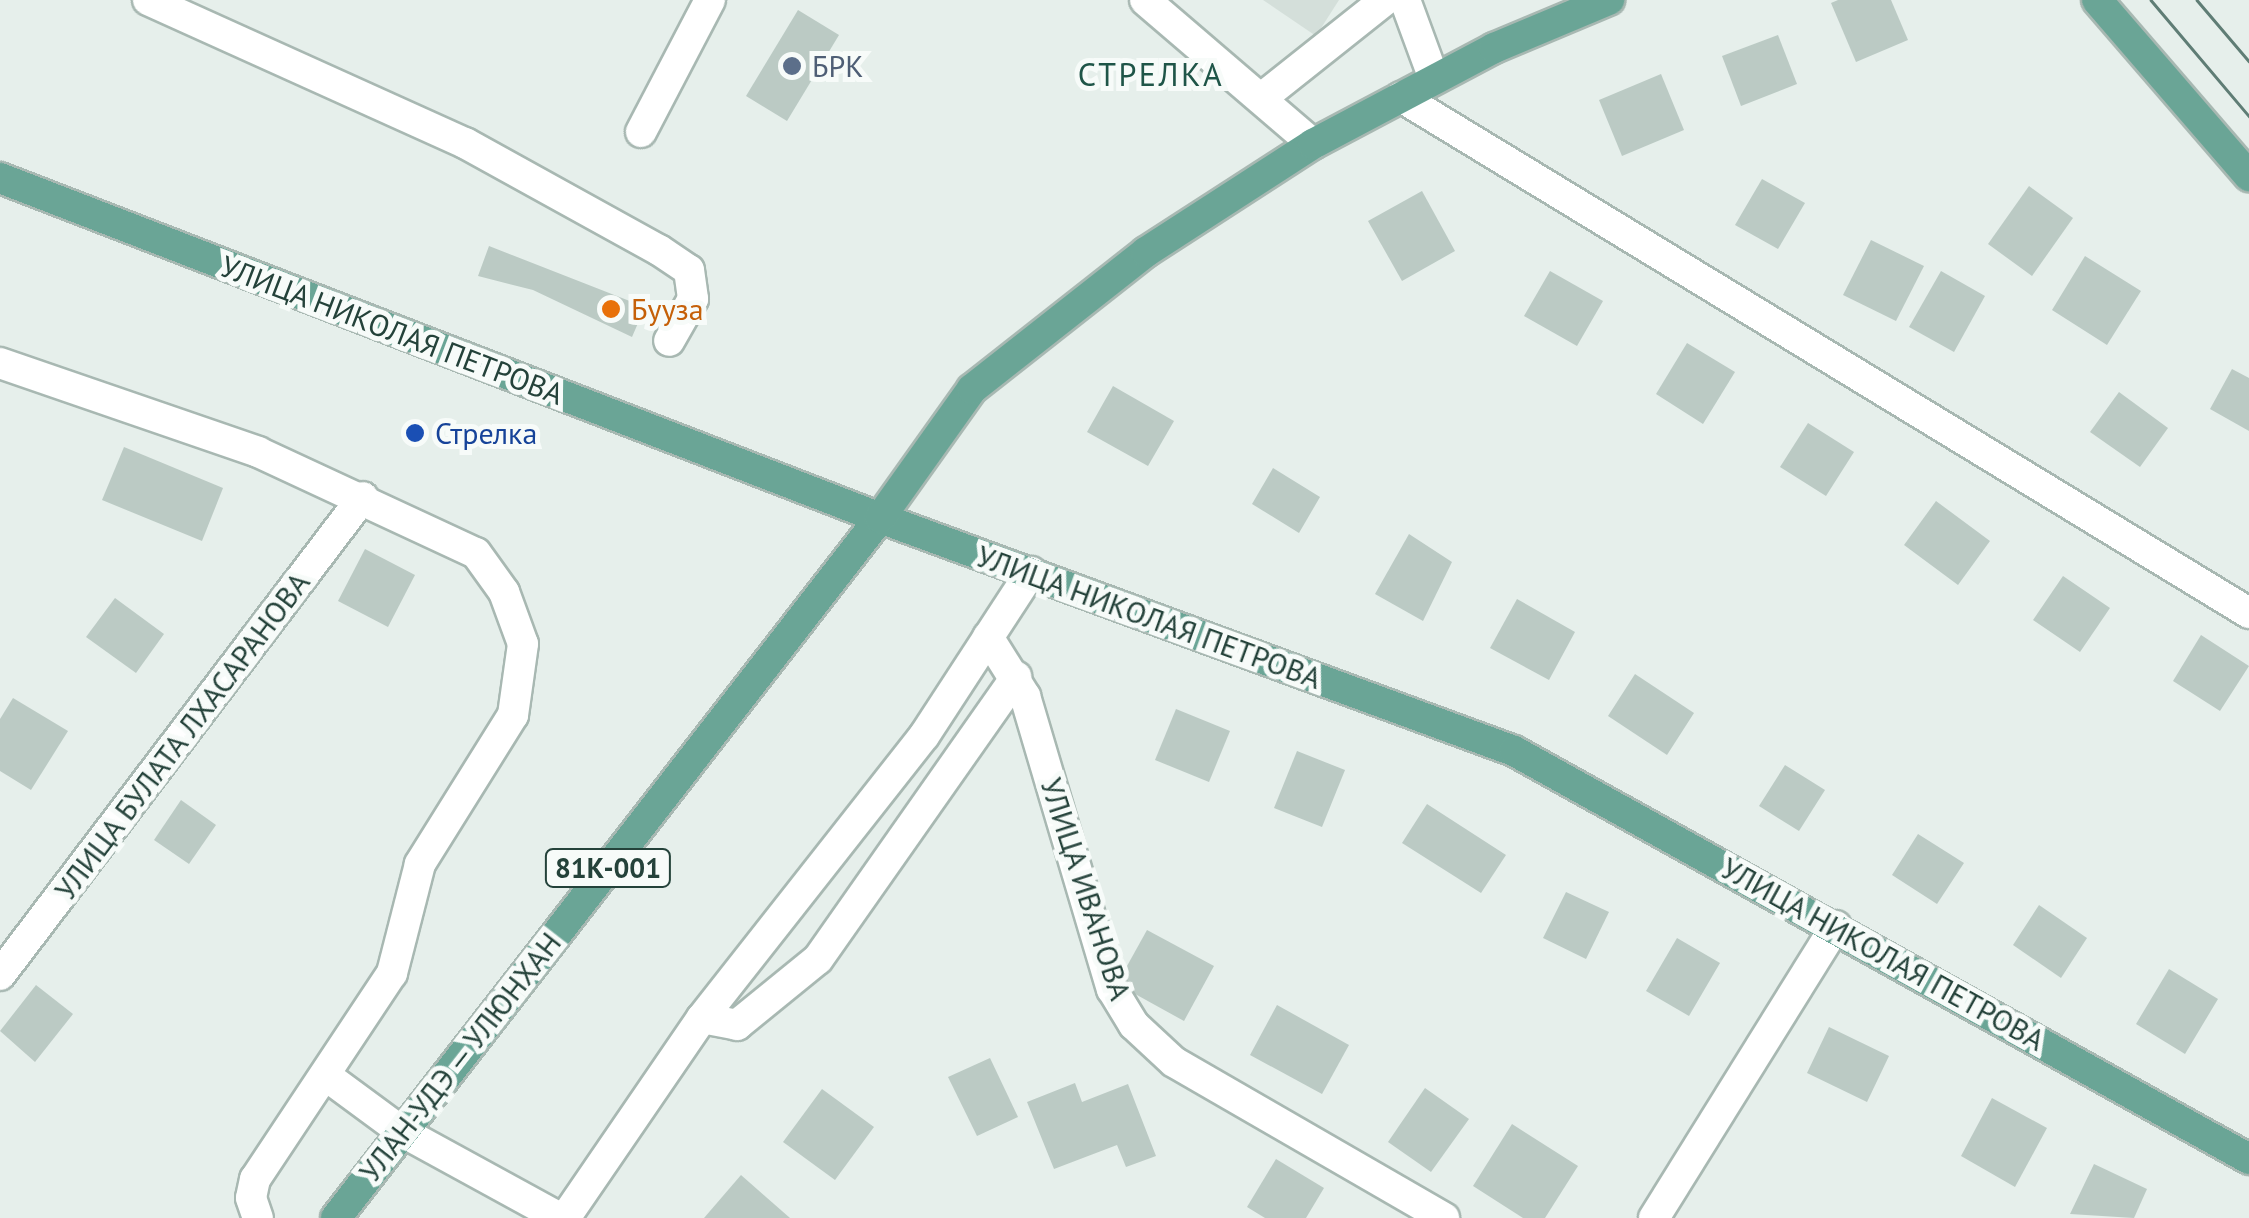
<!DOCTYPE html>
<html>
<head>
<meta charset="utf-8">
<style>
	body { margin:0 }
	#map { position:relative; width:2249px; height:1218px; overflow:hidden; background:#e6efeb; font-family:"PT Sans",sans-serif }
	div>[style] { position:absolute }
	.built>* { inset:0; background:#d4dfda }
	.building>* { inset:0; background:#bbcac4 }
	.roads { filter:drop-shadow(2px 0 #a8b8b2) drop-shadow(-2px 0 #a8b8b2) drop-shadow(0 2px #a8b8b2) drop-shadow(0 -2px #a8b8b2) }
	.minor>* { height:30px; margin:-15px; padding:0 15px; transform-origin:15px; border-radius:15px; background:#fff }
	.major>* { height:30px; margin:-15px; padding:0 15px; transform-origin:15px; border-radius:15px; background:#6aa596 }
	.tram>* { height:2.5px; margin:-1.25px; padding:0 1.25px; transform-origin:1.25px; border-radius:1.25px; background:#5f7d75 }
	.dots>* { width:28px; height:28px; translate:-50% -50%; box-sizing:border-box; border:5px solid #f7fbf9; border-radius:50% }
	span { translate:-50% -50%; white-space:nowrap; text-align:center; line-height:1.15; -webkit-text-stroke:10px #f7fbf9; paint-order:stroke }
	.shield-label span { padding:2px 8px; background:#f7fbf9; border:2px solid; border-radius:8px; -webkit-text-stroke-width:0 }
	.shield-label { font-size:28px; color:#24423a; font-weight:700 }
	.service-label { font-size:30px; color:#4e5e75 }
	.left { translate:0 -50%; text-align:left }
	.food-label { font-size:30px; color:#c56008 }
	.street-label { font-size:30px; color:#24423a }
	.transit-label { font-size:30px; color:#164399 }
	.neighbourhood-label { font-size:32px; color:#1f5548; letter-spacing:2.5px }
</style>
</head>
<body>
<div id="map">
	<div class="built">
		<i style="clip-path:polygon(1263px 0,1339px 0,1316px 36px)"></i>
	</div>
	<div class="building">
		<i style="clip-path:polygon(1838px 0,1891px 0,1908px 40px,1856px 62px,1831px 3px)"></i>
		<i style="clip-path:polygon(798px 10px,839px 35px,787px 121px,746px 96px)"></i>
		<i style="clip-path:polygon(1778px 35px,1797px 84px,1741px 106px,1722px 56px)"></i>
		<i style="clip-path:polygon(1661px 74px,1684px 130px,1622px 156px,1599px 100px)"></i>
		<i style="clip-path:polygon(1762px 179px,1805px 203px,1778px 249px,1735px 225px)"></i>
		<i style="clip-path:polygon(2029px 186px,2073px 218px,2032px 276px,1988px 244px)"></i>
		<i style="clip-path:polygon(1422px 191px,1455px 251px,1402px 281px,1368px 221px)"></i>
		<i style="clip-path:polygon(1871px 240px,1924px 266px,1896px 321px,1843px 295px)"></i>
		<i style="clip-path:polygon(489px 246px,645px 307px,632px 337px,533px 290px,478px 276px)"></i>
		<i style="clip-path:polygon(2085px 256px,2141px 291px,2107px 345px,2052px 310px)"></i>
		<i style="clip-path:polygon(1550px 271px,1603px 301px,1577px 346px,1524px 316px)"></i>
		<i style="clip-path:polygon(1941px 271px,1985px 296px,1954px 352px,1909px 327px)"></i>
		<i style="clip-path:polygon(1687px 343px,1735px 372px,1703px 424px,1656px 394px)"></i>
		<i style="clip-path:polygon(2232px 369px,2249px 378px,2249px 431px,2210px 409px)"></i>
		<i style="clip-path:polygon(1113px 386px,1174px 421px,1148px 466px,1087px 432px)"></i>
		<i style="clip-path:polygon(2119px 392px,2168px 428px,2140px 467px,2090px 432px)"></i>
		<i style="clip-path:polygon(1808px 423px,1854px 452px,1826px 496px,1780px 467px)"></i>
		<i style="clip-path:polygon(124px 447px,223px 488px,202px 541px,102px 500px)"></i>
		<i style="clip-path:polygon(1273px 468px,1320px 497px,1299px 533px,1252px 504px)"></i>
		<i style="clip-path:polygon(1936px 501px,1990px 541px,1958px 585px,1904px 545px)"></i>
		<i style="clip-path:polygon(1409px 534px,1452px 562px,1423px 621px,1375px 594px)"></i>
		<i style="clip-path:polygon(365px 549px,415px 575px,388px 627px,338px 601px)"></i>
		<i style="clip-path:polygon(2063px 576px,2110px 608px,2080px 652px,2033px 620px)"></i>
		<i style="clip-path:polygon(115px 598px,164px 634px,136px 673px,86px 637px)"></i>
		<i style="clip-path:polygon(1517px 599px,1575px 632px,1549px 680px,1490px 648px)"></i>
		<i style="clip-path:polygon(2201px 635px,2249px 666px,2220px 711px,2173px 681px)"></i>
		<i style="clip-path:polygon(1635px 674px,1694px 713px,1667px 755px,1608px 716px)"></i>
		<i style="clip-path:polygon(13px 698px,68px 731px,31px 790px,0 771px,0 719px)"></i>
		<i style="clip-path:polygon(1176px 709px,1230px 731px,1209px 782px,1155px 760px)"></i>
		<i style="clip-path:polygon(1297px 751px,1345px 770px,1322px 827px,1274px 808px)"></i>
		<i style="clip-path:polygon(1785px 765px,1825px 790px,1799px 831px,1759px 806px)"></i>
		<i style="clip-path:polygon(181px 800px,216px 825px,189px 864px,154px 840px)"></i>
		<i style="clip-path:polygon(1427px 804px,1506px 855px,1481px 893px,1402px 843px)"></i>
		<i style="clip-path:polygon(1918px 834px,1964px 863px,1937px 904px,1892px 875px)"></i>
		<i style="clip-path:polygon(1566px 892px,1609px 912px,1586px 959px,1543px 938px)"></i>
		<i style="clip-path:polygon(2039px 905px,2087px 938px,2061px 978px,2013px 945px)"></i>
		<i style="clip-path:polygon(1147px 930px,1214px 966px,1184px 1021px,1117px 984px)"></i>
		<i style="clip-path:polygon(1677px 938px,1720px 963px,1689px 1016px,1646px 991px)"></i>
		<i style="clip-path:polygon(2169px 969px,2218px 999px,2185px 1054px,2136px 1024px)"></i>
		<i style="clip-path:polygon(36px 985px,73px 1014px,35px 1062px,0 1031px)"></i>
		<i style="clip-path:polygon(1277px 1005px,1349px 1045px,1322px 1094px,1250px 1055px)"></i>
		<i style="clip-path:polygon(1829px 1027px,1889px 1056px,1867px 1102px,1807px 1073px)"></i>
		<i style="clip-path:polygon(990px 1058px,1018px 1117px,977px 1136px,948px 1077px)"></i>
		<i style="clip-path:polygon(1075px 1083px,1082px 1102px,1128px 1084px,1156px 1156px,1126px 1167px,1117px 1145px,1054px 1169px,1027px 1102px)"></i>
		<i style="clip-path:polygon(1425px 1088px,1469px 1119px,1431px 1172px,1388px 1142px)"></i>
		<i style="clip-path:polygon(822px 1089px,874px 1127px,835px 1180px,783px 1142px)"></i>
		<i style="clip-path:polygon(1992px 1098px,2047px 1128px,2015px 1187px,1961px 1156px)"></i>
		<i style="clip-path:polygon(1512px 1124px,1578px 1166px,1545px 1218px,1523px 1218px,1473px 1186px)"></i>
		<i style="clip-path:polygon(1276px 1159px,1324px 1188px,1306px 1218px,1265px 1218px,1247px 1207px)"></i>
		<i style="clip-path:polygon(2094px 1164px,2147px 1189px,2134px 1218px,2070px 1214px)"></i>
		<i style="clip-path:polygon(741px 1175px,790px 1218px,704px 1218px)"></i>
	</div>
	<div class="roads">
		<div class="minor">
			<i style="left:148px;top:0;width:348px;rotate:24.3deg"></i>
			<i style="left:465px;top:143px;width:222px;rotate:28.9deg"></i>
			<i style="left:659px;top:250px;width:36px;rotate:34deg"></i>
			<i style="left:689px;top:270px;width:29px;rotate:82deg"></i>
			<i style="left:693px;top:299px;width:48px;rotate:119.7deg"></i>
			<i style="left:1145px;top:0;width:221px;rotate:40.6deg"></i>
			<i style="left:1405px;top:0;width:84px;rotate:69.8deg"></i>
			<i style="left:1263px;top:97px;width:156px;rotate:-38.5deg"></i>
			<i style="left:1401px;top:97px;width:993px;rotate:31.32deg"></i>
			<i style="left:641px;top:132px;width:149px;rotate:-62.4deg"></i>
			<i style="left:0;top:363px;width:273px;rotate:19deg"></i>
			<i style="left:258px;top:452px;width:240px;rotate:24.9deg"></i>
			<i style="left:476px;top:553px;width:48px;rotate:54.3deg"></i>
			<i style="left:504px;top:592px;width:55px;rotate:69.9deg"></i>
			<i style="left:523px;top:644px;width:72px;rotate:98deg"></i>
			<i style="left:513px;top:715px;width:176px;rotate:122deg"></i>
			<i style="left:420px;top:864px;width:113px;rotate:104.4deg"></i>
			<i style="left:392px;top:973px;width:247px;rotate:123.6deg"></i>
			<i style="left:255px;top:1179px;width:19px;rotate:102deg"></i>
			<i style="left:251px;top:1198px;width:21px;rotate:71deg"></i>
			<i style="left:988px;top:637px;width:70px;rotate:57.9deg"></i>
			<i style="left:1025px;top:696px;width:306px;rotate:73.5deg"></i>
			<i style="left:1112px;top:989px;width:42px;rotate:58.6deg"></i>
			<i style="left:1134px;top:1025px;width:54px;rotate:42.8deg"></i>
			<i style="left:1174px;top:1062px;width:312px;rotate:30deg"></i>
			<i style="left:0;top:975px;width:600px;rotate:-52.79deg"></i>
			<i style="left:702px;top:1018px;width:359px;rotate:-51.8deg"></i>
			<i style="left:924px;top:736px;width:196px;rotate:-56.9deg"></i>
			<i style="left:325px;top:1075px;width:94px;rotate:36.4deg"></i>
			<i style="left:401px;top:1131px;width:181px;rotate:28.7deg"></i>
			<i style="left:565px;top:1218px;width:242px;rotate:-55.6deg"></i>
			<i style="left:702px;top:1018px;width:36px;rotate:11deg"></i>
			<i style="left:737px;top:1025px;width:104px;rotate:-39.2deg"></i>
			<i style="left:818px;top:959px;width:345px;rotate:-54.9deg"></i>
			<i style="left:1654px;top:1218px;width:344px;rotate:-58.1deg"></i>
		</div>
		<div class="major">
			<i style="left:2097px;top:0;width:233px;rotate:49.2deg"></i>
			<i style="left:0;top:178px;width:943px;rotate:21.12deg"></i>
			<i style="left:880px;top:518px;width:675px;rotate:20.18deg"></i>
			<i style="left:1514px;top:751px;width:841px;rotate:29.03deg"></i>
			<i style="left:336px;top:1218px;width:887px;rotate:-52.15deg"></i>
			<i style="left:880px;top:518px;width:158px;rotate:-54.5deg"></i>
			<i style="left:972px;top:389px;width:221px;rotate:-38.2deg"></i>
			<i style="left:1146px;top:252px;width:199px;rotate:-32.9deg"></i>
			<i style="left:1313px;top:144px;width:205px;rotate:-27.9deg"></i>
			<i style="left:1494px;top:48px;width:125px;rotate:-22.7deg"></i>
		</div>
	</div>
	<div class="tram">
		<i style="left:2151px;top:0;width:152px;rotate:49.8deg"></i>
		<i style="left:2197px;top:0;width:80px;rotate:49.6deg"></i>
	</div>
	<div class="dots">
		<i style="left:792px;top:66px;background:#5c6f8a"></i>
		<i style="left:611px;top:309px;background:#e8710a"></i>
		<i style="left:415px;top:433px;background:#1a4fb4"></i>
	</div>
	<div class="shield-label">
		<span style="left:608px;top:868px">81К-001</span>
	</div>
	<div class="service-label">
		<span class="left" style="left:812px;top:66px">БРК</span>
	</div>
	<div class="food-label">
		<span class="left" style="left:631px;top:309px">Бууза</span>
	</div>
	<div class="street-label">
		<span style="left:392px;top:330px;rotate:21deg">УЛИЦА НИКОЛАЯ ПЕТРОВА</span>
		<span style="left:1149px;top:617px;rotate:20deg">УЛИЦА НИКОЛАЯ ПЕТРОВА</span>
		<span style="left:182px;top:736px;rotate:-53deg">УЛИЦА БУЛАТА ЛХАСАРАНОВА</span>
		<span style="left:1086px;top:889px;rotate:72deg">УЛИЦА ИВАНОВА</span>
		<span style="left:1883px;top:954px;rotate:29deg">УЛИЦА НИКОЛАЯ ПЕТРОВА</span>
		<span style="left:460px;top:1057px;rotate:-52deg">УЛАН-УДЭ — УЛЮНХАН</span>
	</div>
	<div class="transit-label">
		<span class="left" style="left:435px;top:433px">Стрелка</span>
	</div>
	<div class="neighbourhood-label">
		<span style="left:1151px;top:74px">СТРЕЛКА</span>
	</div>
</div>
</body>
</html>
